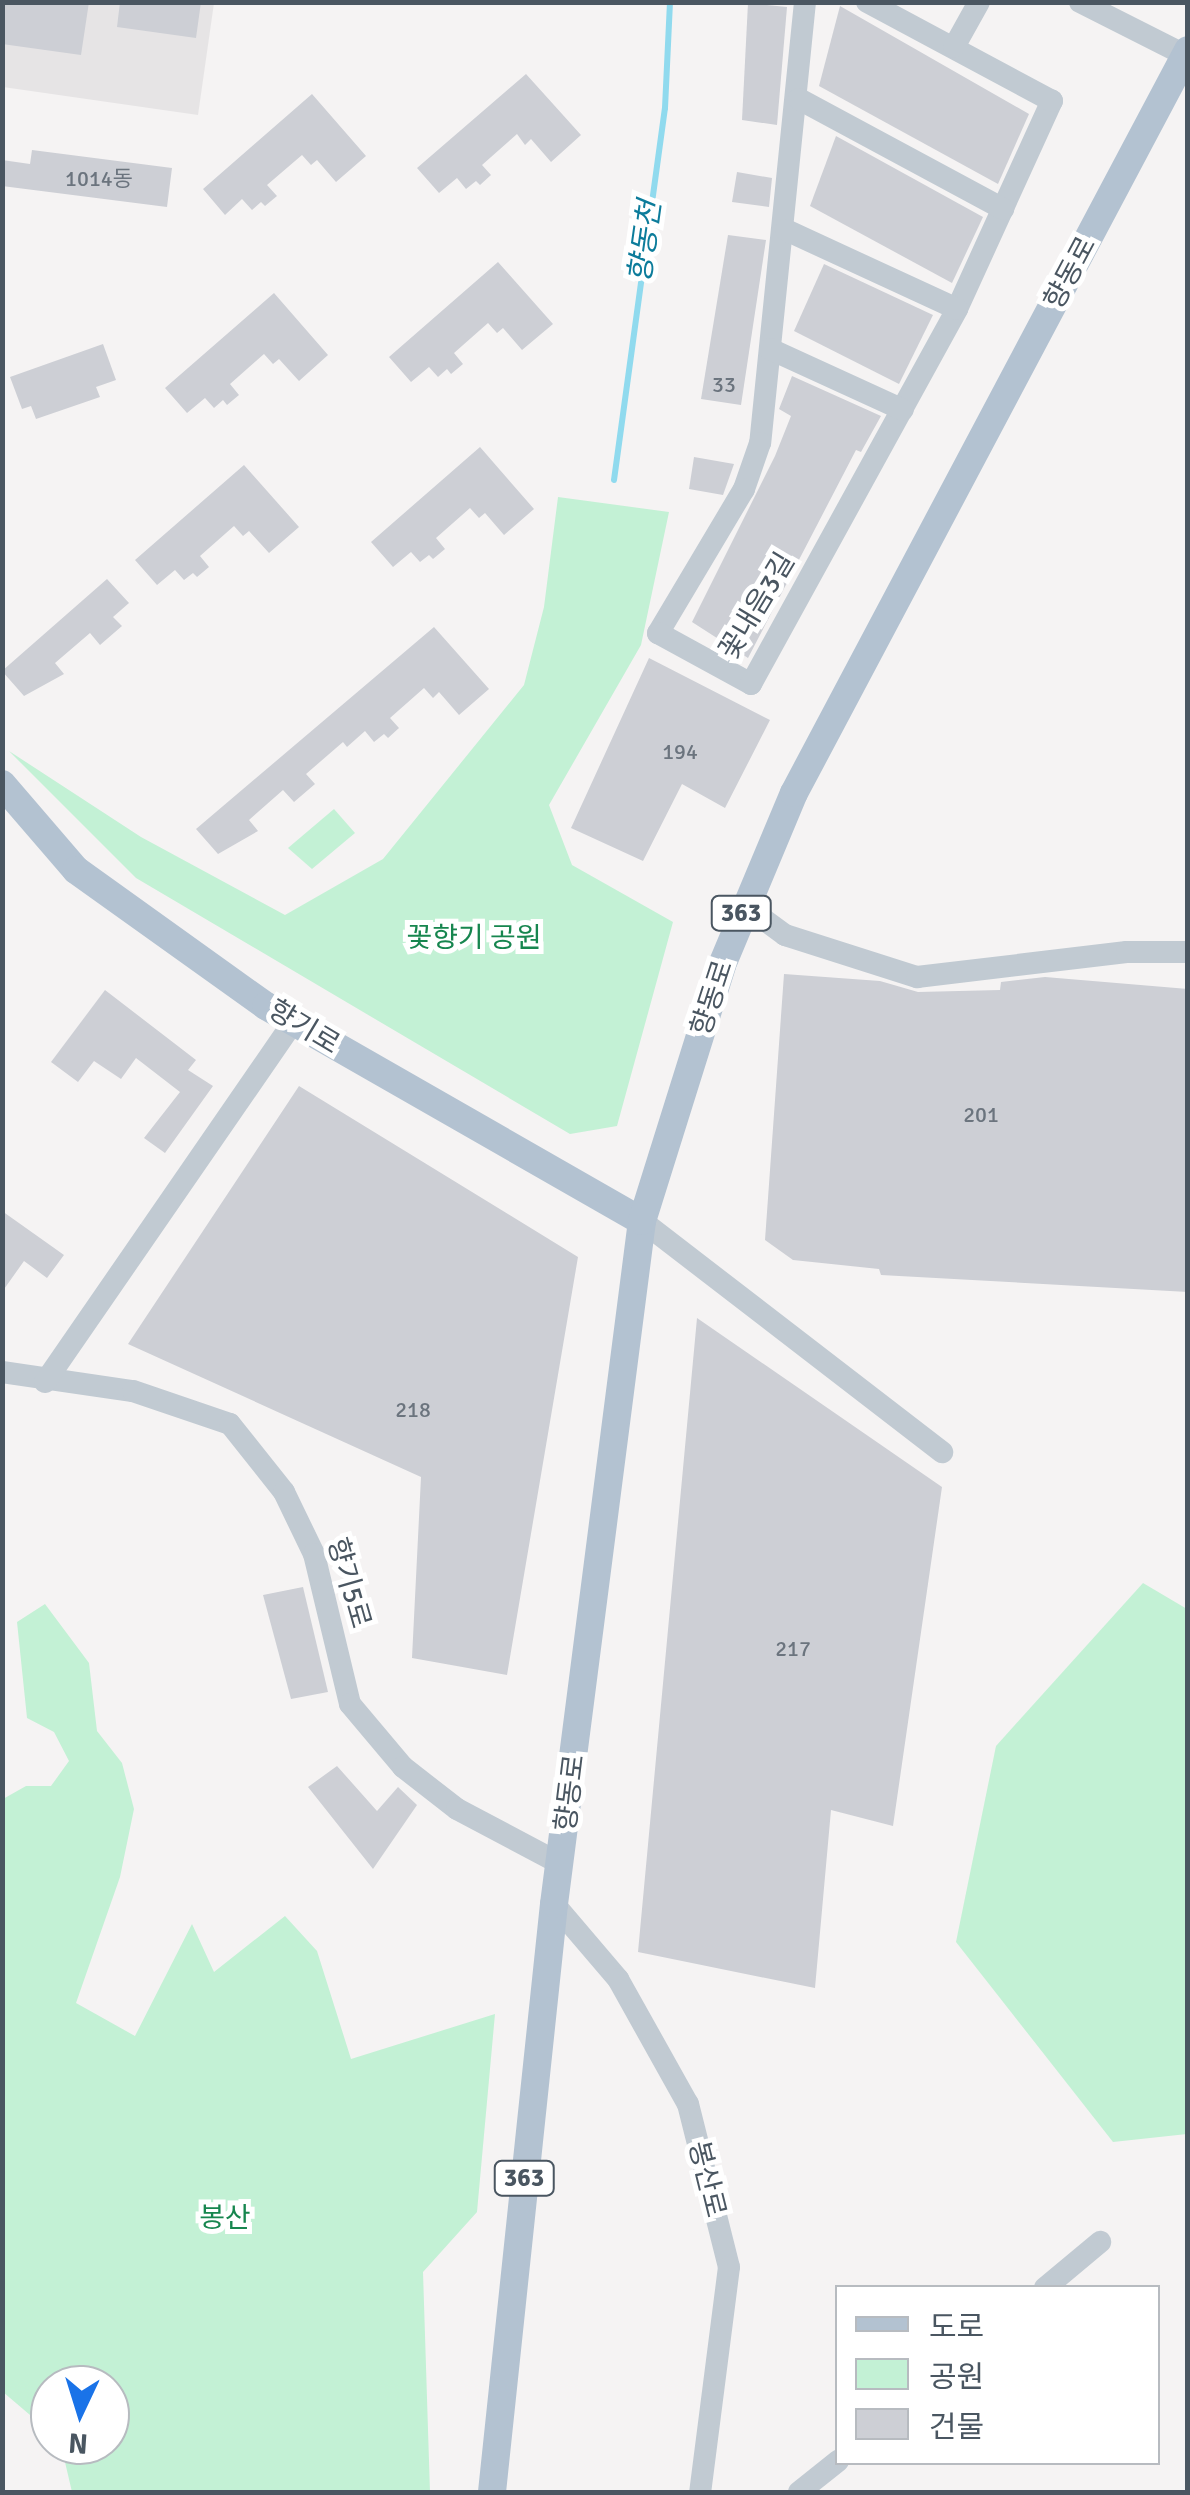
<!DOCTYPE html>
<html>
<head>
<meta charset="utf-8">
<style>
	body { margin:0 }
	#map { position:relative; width:1190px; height:2495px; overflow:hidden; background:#f5f3f3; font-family:Signika,"Noto Sans KR",sans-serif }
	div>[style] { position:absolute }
	.education>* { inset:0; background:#e6e4e5 }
	.green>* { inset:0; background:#c3f1d5 }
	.stream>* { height:6px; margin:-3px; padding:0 3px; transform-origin:3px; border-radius:3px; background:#90daee }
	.building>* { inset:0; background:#cdcfd5 }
	.minor>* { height:22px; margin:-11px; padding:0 11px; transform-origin:11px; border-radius:11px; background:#c1cad2 }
	.major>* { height:28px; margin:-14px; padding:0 14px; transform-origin:14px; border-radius:14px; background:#b3c2d1 }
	span { translate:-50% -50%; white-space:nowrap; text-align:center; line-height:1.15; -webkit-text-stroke:10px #fff; paint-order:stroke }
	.number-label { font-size:22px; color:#6b747e }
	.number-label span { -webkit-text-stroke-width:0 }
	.shield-label span { padding:2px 8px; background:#fff; border:2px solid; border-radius:8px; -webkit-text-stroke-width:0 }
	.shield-label { font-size:25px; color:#4a5661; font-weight:700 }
	.street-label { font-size:28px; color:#4a5661 }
	.park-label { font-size:28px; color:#17864f }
	.water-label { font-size:30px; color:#0c7c9b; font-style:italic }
	.frame { position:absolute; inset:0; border:5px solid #4a5661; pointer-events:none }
	.legend { position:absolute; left:835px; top:2285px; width:325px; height:180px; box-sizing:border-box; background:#fff; border:2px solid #b7bbc0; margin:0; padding:12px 18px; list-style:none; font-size:30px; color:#4a5661 }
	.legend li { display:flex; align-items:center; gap:20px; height:50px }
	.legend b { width:50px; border:2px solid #b7bbc0 }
	.north { position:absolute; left:30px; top:2365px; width:100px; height:100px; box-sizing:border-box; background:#fff; border:2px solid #b7bbc0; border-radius:50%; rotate:184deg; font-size:28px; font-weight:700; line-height:40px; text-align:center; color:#4a5661 }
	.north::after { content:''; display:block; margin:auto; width:35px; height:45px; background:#1a73e8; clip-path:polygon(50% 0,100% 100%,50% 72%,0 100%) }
</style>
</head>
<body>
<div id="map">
	<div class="education">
		<i style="clip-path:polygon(3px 3px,214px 3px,198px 115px,3px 87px)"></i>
	</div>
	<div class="green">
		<i style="clip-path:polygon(558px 497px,669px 512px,641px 645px,549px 805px,572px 865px,673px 922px,617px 1126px,570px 1134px,136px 878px,9px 751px,141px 837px,285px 915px,383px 859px,524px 685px,544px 607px)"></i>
		<i style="clip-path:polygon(334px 809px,355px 833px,312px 869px,288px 848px)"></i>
		<i style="clip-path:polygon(1143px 1583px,1187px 1609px,1187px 2134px,1113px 2142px,956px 1942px,996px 1746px)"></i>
		<i style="clip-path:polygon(45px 1604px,89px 1663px,97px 1731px,122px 1763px,134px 1809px,120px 1877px,76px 2003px,135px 2036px,192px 1924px,214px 1972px,285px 1916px,317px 1951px,351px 2059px,495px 2014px,477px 2212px,423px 2272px,430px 2492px,72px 2492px,61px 2445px,110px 2445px,110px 2385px,50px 2385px,50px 2432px,3px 2392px,3px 1799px,26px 1786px,51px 1786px,69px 1761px,54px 1732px,27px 1718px,17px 1622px)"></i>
	</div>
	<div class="stream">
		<i style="left:614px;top:480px;width:375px;rotate:-82.2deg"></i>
		<i style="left:665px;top:108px;width:106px;rotate:-87.3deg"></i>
	</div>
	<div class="building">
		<i style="clip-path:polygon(2px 2px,89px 2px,81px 55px,2px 44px)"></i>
		<i style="clip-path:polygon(120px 2px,201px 2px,196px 38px,117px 27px)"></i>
		<i style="clip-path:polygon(748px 3px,787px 7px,777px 125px,742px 120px)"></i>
		<i style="clip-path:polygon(840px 6px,1029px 114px,998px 184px,819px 86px)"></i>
		<i style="clip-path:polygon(526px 74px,581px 135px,551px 162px,531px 139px,525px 145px,517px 134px,482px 165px,491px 175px,480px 185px,476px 181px,466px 189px,457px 178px,439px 193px,417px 168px)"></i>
		<i style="clip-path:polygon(312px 94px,366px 156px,336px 182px,317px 160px,311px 165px,302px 155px,267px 185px,277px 196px,265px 206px,261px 202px,252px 210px,242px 199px,225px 215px,203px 189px)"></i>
		<i style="clip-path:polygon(836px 136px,983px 217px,952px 283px,810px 206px)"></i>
		<i style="clip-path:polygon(32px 150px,172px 168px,167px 207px,2px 186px,2px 160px,30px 164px)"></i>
		<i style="clip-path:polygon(737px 172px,772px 178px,769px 207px,732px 202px)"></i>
		<i style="clip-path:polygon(728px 235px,766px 240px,741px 405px,701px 399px)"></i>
		<i style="clip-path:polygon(498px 262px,553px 324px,522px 350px,503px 328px,497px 333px,488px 323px,454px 353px,463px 364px,451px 374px,447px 369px,438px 377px,429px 367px,411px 382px,389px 357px)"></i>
		<i style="clip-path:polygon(824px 264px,933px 315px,899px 384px,794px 331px)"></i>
		<i style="clip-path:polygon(274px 293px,328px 355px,299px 381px,279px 359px,273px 364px,264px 354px,230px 384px,239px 395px,227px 405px,223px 400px,214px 408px,205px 398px,187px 413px,165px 388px)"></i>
		<i style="clip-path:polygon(103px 344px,116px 380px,96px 387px,100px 397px,36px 419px,31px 406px,22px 409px,10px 377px)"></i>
		<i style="clip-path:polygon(792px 376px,881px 416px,861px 452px,856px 450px,748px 658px,692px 622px,775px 456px,791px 416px,779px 409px)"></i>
		<i style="clip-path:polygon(480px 447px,534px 509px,504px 535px,485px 513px,479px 518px,470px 508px,436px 538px,445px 549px,433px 559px,429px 555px,420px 562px,411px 552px,393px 567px,371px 542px)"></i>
		<i style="clip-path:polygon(694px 457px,734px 464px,723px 495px,689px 489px)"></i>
		<i style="clip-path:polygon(244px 465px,299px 527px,269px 553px,249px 531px,243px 536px,234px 526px,200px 556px,209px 567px,197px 577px,193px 573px,184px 580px,175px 570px,157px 585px,135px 560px)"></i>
		<i style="clip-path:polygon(107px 579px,129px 603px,113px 617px,122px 626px,100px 645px,90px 633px,55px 663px,64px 674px,24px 696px,2px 671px)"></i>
		<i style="clip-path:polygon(434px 627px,489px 689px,459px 715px,439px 692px,433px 698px,424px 688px,390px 718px,399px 728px,388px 738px,384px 734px,374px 742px,365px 731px,347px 747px,343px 742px,306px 774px,315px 784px,294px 802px,283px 790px,249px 820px,258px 831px,218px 854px,196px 829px)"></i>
		<i style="clip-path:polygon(649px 658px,770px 720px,725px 808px,682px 784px,643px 861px,571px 828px)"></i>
		<i style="clip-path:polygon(784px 974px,880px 981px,918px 992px,1000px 990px,1001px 982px,1045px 977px,1188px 989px,1188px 1292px,881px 1275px,879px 1269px,793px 1260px,765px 1240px)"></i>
		<i style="clip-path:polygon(105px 990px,196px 1060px,188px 1070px,213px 1086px,165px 1153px,144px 1138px,180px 1092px,136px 1058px,121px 1079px,94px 1061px,78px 1082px,51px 1062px)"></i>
		<i style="clip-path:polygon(299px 1086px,578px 1257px,507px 1675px,412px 1658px,421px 1477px,128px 1344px)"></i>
		<i style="clip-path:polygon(2px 1211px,64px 1255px,47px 1278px,24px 1261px,2px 1292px)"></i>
		<i style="clip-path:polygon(697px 1318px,942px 1487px,893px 1826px,831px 1810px,815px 1988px,638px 1952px)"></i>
		<i style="clip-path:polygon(303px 1587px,328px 1692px,291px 1699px,263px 1595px)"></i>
		<i style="clip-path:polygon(337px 1766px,377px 1811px,398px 1787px,417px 1805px,373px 1869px,308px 1787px)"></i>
	</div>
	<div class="minor">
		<i style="left:805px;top:2px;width:443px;rotate:95.8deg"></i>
		<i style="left:760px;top:443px;width:49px;rotate:109.2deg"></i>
		<i style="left:744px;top:489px;width:168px;rotate:120.8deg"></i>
		<i style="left:658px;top:633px;width:106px;rotate:28.7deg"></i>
		<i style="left:751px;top:684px;width:428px;rotate:-61.2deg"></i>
		<i style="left:957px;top:309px;width:229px;rotate:-65.5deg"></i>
		<i style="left:1052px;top:101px;width:210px;rotate:-151.8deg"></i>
		<i style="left:1080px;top:2px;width:118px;rotate:26.8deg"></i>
		<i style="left:954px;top:47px;width:51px;rotate:-60.9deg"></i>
		<i style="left:799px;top:99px;width:232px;rotate:28.3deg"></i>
		<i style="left:786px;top:230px;width:188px;rotate:24.8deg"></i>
		<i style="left:770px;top:349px;width:146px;rotate:24.6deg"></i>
		<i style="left:744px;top:905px;width:51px;rotate:36.2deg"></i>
		<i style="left:785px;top:935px;width:139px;rotate:17.7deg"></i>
		<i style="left:917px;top:977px;width:211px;rotate:-6.8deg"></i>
		<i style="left:1127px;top:952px;width:61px"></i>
		<i style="left:642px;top:1221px;width:379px;rotate:37.6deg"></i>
		<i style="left:2px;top:1372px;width:132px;rotate:8.3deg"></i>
		<i style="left:133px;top:1391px;width:102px;rotate:18.8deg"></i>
		<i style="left:230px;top:1424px;width:87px;rotate:51.5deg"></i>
		<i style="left:284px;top:1492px;width:69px;rotate:64.2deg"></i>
		<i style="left:314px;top:1554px;width:154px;rotate:76.5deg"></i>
		<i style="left:350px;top:1704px;width:82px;rotate:49.9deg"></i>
		<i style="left:403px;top:1767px;width:68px;rotate:37.9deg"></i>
		<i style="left:457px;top:1809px;width:118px;rotate:27.9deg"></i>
		<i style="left:45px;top:1382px;width:437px;rotate:-55.4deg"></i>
		<i style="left:554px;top:1904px;width:99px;rotate:49.5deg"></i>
		<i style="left:618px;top:1979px;width:143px;rotate:60.8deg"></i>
		<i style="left:688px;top:2104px;width:168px;rotate:75.9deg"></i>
		<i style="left:729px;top:2267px;width:227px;rotate:97.3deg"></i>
		<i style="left:1045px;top:2288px;width:72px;rotate:-39.9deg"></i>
		<i style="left:799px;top:2492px;width:50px;rotate:-38.5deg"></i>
	</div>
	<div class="major">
		<i style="left:2px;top:784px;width:113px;rotate:49.3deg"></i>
		<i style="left:76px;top:870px;width:234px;rotate:35.6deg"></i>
		<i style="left:266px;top:1006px;width:433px;rotate:29.8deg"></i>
		<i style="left:492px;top:2492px;width:591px;rotate:-83.98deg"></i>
		<i style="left:554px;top:1904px;width:689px;rotate:-82.66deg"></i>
		<i style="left:642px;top:1221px;width:268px;rotate:-72.6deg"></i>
		<i style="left:722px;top:965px;width:186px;rotate:-67.3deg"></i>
		<i style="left:794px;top:793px;width:841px;rotate:-62.06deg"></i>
	</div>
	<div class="number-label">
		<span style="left:99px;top:179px">1014동</span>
		<span style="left:724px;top:385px">33</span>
		<span style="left:680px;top:752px">194</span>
		<span style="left:981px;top:1115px">201</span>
		<span style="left:413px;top:1410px">218</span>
		<span style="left:793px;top:1649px">217</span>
	</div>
	<div class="shield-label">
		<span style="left:741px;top:913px">363</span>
		<span style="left:524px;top:2178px">363</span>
	</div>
	<div class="street-label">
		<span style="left:1070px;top:273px;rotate:-62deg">향동로</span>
		<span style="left:757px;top:606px;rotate:-59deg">꽃내음3길</span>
		<span style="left:712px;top:998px;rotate:-72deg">향동로</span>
		<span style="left:304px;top:1027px;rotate:31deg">향기로</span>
		<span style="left:349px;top:1583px;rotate:74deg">향기5로</span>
		<span style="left:570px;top:1793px;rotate:-83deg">향동로</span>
		<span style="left:707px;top:2179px;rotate:76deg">봉산로</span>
	</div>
	<div class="park-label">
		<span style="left:474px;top:938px">꽃향기 공원</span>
		<span style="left:225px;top:2218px">봉산</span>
	</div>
	<div class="water-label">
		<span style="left:646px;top:242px;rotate:-82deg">향동천</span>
	</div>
	<div class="frame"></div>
	<ul class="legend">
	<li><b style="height:12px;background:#b3c2d1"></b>도로</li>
	<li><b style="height:28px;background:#c3f1d5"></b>공원</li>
	<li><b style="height:28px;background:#cdcfd5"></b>건물</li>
	</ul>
	<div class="north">N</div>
</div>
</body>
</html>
